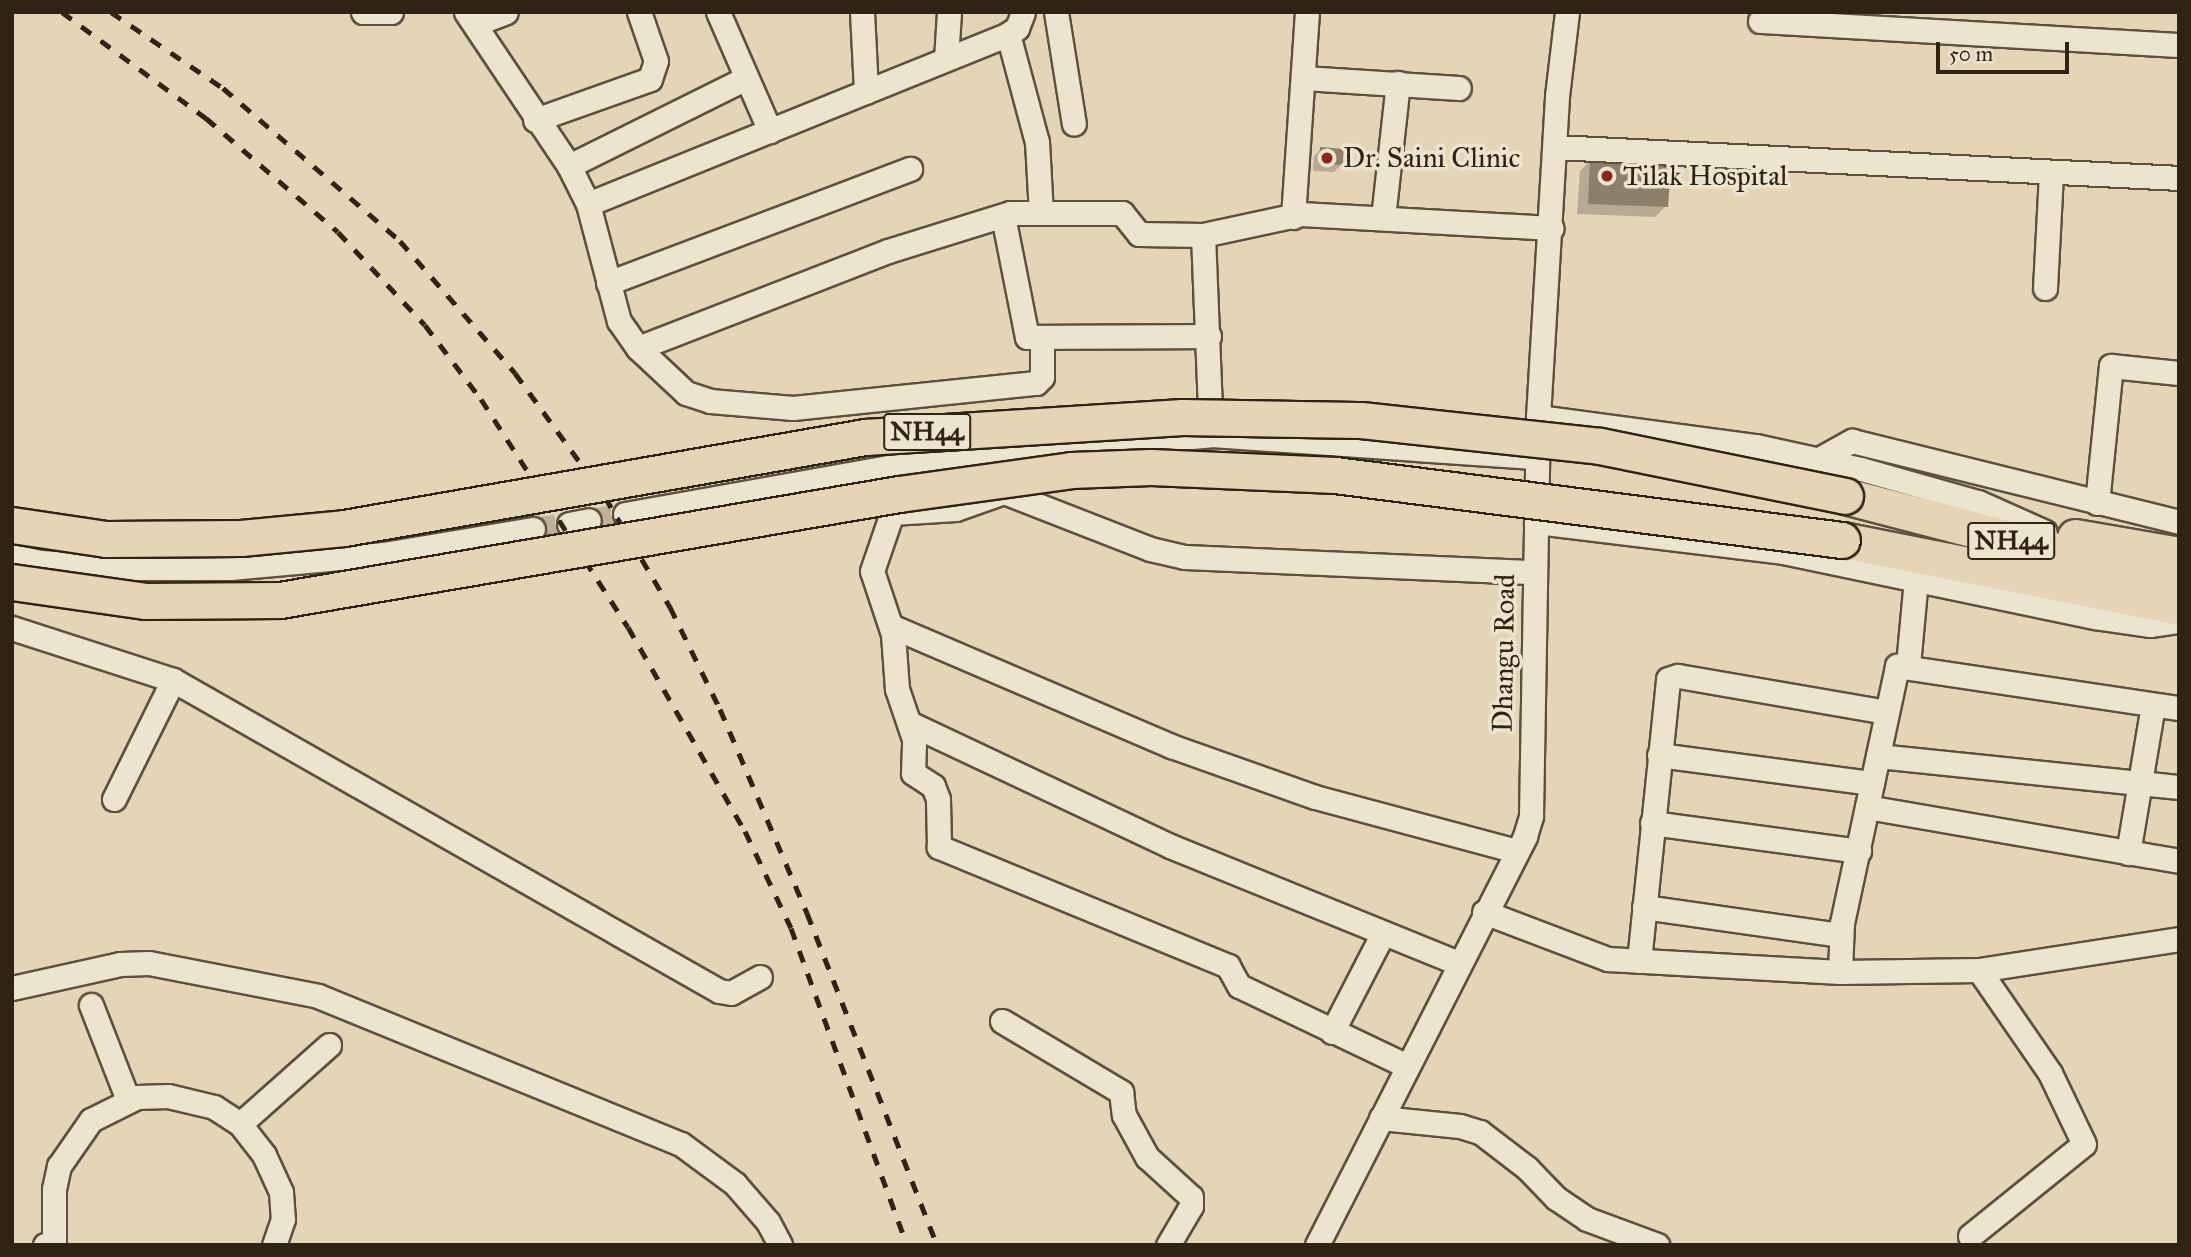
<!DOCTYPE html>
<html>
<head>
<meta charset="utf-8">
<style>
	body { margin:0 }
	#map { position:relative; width:2191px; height:1257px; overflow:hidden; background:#e4d5b7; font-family:"IM FELL Great Primer",serif }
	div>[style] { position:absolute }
	.shadow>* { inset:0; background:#0003 }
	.building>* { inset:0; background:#8e8068 }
	.minor-tunnel>* { height:23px; margin-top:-11.5px; transform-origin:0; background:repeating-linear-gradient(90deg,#c0b196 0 23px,transparent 0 34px) }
	.roads { filter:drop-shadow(2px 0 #5d503c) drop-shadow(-2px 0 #5d503c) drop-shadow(0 2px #5d503c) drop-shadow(0 -2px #5d503c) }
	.minor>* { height:23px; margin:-11.5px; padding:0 11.5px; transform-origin:11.5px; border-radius:11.5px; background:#ede4d0 }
	.highway>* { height:35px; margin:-17.5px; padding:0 17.5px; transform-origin:17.5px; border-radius:17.5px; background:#e4d5b7 }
	.rail>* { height:5px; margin-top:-2.5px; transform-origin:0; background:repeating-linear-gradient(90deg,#302313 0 12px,transparent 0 24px) }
	.bridges { filter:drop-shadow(2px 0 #302313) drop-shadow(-2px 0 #302313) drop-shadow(0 2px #302313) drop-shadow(0 -2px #302313) }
	.highway-bridge>* { height:35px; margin:-17.5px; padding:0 17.5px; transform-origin:17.5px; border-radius:17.5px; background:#e4d5b7 }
	.dots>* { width:19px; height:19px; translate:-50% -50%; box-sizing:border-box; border:4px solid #ede4d0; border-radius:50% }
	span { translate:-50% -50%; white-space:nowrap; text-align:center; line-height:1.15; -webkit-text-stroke:7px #ede4d0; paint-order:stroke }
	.shield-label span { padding:2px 5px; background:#ede4d0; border:2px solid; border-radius:5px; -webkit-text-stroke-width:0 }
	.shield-label { font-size:26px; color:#302313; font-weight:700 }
	.poi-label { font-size:28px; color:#302313 }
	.left { translate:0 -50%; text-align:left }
	.street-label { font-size:28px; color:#302313 }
	.frame { position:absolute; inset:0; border:14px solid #302313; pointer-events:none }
	.scale { position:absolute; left:1936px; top:42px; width:133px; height:32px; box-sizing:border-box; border:4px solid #302313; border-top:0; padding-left:9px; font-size:21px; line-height:24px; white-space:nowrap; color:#302313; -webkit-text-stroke:5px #ede4d0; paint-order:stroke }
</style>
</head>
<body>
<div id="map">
	<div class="shadow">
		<i style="clip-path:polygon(1321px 149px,1341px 165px,1334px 172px,1313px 171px,1314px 156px)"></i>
		<i style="clip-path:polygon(1591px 160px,1666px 206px,1655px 217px,1577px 214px,1580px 171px)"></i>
	</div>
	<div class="building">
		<i style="clip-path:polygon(1320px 147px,1344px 149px,1343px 165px,1319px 164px)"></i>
		<i style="clip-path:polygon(1590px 158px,1671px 163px,1668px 207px,1588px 204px)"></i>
	</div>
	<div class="minor-tunnel">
		<i style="left:589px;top:520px;width:36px;rotate:-9deg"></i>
		<i style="left:533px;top:529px;width:36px;rotate:-8deg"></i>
	</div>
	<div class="roads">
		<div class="minor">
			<i style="left:363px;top:12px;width:28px"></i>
			<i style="left:466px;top:12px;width:185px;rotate:56.2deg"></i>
			<i style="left:569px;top:166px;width:42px;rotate:63.4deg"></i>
			<i style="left:588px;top:204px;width:121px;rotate:75.2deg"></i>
			<i style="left:619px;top:321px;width:33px;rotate:55deg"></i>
			<i style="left:638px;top:348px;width:66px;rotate:43.2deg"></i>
			<i style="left:686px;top:393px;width:25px;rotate:18deg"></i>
			<i style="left:710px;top:401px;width:83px;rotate:4.8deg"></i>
			<i style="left:793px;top:408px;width:244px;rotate:-5.9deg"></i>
			<i style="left:1036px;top:383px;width:8px;rotate:-45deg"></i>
			<i style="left:1042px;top:377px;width:38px;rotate:-90deg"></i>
			<i style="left:718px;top:12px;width:130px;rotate:66.4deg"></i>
			<i style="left:862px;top:12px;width:80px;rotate:87.1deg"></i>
			<i style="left:1056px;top:12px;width:113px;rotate:80.9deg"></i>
			<i style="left:1760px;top:21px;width:420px;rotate:3.3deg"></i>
			<i style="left:475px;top:24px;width:33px;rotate:-21deg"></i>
			<i style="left:1008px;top:34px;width:112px;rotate:75deg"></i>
			<i style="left:1037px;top:142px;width:71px;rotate:86.8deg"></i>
			<i style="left:946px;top:59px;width:47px;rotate:-86.3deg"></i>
			<i style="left:1304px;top:78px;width:155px;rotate:3.7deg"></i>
			<i style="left:535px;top:120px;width:122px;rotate:-19.6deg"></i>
			<i style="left:650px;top:79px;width:19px;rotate:-72deg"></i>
			<i style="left:656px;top:61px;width:52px;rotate:-109.1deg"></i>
			<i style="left:1555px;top:147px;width:625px;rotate:2.84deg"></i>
			<i style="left:569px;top:166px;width:195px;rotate:-26.4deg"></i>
			<i style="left:588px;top:204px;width:453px;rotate:-22deg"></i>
			<i style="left:1008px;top:34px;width:11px;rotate:-34deg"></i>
			<i style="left:1017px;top:28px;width:17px;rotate:-69deg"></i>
			<i style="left:1003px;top:216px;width:123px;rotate:78.8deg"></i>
			<i style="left:1027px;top:337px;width:182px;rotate:-0.3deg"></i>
			<i style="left:1293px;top:217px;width:205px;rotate:-86.1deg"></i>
			<i style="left:1383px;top:218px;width:136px;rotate:-83.7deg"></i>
			<i style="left:1203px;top:235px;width:197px;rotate:87.7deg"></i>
			<i style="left:608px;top:283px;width:323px;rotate:-20.7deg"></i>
			<i style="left:2045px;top:288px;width:116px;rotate:-87deg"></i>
			<i style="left:638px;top:348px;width:268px;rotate:-21.2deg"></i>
			<i style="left:888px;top:251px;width:128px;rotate:-17.3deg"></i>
			<i style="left:1010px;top:213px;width:112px"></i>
			<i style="left:1122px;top:213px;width:27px;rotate:51deg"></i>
			<i style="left:1139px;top:234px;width:64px;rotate:0.9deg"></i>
			<i style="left:1203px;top:235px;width:100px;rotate:-12.1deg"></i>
			<i style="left:1301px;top:214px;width:251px;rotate:3.2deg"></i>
			<i style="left:1538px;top:417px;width:220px;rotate:7.6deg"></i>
			<i style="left:1756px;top:446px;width:107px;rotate:12.4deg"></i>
			<i style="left:1861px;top:469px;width:122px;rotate:15.8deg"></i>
			<i style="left:1978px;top:502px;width:73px;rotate:24.1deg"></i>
			<i style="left:1819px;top:459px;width:38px;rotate:-29deg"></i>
			<i style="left:1852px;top:441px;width:337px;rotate:13.9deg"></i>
			<i style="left:2097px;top:503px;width:138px;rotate:-84.2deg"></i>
			<i style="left:2111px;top:366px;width:68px;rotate:5.9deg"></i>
			<i style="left:625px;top:514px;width:297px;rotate:-10.1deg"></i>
			<i style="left:917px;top:462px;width:295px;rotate:-5.2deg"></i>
			<i style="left:1211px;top:435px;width:327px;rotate:3.9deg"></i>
			<i style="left:1536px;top:522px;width:249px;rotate:6.9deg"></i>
			<i style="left:1783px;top:552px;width:319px;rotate:11.8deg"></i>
			<i style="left:2095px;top:617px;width:56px;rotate:8.3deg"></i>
			<i style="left:2150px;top:625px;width:29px;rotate:-8deg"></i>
			<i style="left:569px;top:524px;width:20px;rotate:-11deg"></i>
			<i style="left:12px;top:556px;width:29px;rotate:12deg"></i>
			<i style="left:40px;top:562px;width:96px;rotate:3.6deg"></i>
			<i style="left:136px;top:568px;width:94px"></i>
			<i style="left:230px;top:568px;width:155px;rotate:-5.2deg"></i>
			<i style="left:384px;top:554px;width:151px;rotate:-9.5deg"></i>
			<i style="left:891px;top:626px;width:305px;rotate:23.2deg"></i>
			<i style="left:1171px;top:746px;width:153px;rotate:19.5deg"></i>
			<i style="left:1315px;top:797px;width:209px;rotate:15deg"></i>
			<i style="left:12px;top:628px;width:169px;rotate:17.9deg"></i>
			<i style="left:173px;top:680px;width:628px;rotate:29.67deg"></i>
			<i style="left:719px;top:991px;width:12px;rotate:9deg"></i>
			<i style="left:731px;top:993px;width:33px;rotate:-29deg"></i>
			<i style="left:1908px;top:665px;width:87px;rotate:-84.7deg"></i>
			<i style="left:909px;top:723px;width:289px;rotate:25.2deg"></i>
			<i style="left:1170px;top:846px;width:311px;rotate:22.1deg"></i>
			<i style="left:1659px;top:755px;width:215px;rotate:7.5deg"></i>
			<i style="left:1878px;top:756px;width:303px;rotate:5.9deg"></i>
			<i style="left:114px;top:799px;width:133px;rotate:-63.6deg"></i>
			<i style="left:1867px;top:807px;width:317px;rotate:9.8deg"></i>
			<i style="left:1652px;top:823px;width:209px;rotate:7.7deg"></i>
			<i style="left:2128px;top:853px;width:150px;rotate:-80.4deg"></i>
			<i style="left:1644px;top:907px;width:199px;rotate:8.1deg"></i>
			<i style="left:1484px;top:912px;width:133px;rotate:20.8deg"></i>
			<i style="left:1608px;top:959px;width:232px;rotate:3.2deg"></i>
			<i style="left:1840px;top:972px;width:139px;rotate:-0.8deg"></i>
			<i style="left:1979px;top:970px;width:202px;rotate:-8.8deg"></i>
			<i style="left:1639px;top:961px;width:283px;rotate:-84.1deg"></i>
			<i style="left:1668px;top:679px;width:10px;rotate:-17deg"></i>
			<i style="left:1678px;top:676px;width:211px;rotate:9.8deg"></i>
			<i style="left:1840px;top:972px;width:49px;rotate:-87.7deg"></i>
			<i style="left:1842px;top:923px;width:263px;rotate:-77.9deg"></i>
			<i style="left:1897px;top:666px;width:285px;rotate:8.5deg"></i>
			<i style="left:12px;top:988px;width:111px;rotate:-12.5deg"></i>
			<i style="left:120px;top:964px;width:29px;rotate:-2deg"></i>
			<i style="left:149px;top:963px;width:172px;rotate:11deg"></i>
			<i style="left:318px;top:996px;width:392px;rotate:22.2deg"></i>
			<i style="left:681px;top:1144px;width:67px;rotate:36.5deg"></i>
			<i style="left:735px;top:1184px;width:50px;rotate:49deg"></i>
			<i style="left:768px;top:1222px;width:26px;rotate:62deg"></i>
			<i style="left:91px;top:1005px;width:102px;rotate:68.7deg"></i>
			<i style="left:1002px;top:1021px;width:139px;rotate:30.8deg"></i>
			<i style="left:1121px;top:1092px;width:23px;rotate:83deg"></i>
			<i style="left:1124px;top:1115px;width:48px;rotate:61.3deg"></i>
			<i style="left:1147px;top:1157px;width:59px;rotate:42.3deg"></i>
			<i style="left:1191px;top:1197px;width:9px;rotate:90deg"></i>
			<i style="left:1191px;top:1206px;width:45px;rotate:120.5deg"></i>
			<i style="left:1332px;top:1032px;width:111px;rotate:-62.7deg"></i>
			<i style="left:1407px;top:1066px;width:186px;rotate:-154.5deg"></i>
			<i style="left:1239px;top:986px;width:23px;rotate:-119deg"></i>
			<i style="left:1228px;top:966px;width:313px;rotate:-157.6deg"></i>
			<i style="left:939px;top:847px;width:48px;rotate:-91.2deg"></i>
			<i style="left:938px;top:799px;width:14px;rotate:-111deg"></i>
			<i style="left:933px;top:786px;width:24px;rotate:-147deg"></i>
			<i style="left:913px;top:773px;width:34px;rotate:-88deg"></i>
			<i style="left:914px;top:739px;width:53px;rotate:-108.8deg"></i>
			<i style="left:897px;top:689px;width:55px;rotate:-94.2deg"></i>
			<i style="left:893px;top:634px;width:66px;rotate:-108.4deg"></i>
			<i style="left:872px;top:571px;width:61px;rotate:-71deg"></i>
			<i style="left:892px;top:513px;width:64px;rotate:-3.6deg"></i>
			<i style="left:956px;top:509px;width:51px;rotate:-19.5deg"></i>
			<i style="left:1004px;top:492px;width:157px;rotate:21.3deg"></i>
			<i style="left:1150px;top:549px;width:36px;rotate:13deg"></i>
			<i style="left:1185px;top:557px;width:350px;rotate:2.5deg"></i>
			<i style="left:1381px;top:1118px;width:79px;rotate:5.8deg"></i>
			<i style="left:1460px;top:1126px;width:21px;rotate:17deg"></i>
			<i style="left:1480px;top:1132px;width:59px;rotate:37.5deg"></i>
			<i style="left:1527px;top:1168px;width:42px;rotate:46deg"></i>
			<i style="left:1556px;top:1198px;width:37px;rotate:34deg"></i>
			<i style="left:1587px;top:1219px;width:75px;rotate:20.4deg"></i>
			<i style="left:240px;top:1124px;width:119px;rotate:-41.6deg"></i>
			<i style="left:1970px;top:1236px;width:146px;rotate:-38.9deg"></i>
			<i style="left:2084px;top:1144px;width:79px;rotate:-115.6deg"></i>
			<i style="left:2050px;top:1073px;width:125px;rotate:-124.6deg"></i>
			<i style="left:45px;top:1245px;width:9px;rotate:-13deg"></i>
			<i style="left:54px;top:1243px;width:54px;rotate:-90deg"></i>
			<i style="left:54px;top:1189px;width:24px;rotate:-78deg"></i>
			<i style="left:59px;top:1166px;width:56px;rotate:-55.2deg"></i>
			<i style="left:91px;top:1120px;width:51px;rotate:-26.6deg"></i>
			<i style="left:137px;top:1097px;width:31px;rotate:-2deg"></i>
			<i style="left:168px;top:1096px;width:47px;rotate:13.4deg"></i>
			<i style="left:214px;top:1107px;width:31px;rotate:33deg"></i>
			<i style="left:240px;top:1124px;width:39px;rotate:52deg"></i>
			<i style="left:264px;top:1155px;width:41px;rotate:65.3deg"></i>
			<i style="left:281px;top:1192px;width:27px;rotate:86deg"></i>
			<i style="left:283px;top:1219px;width:28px;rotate:109deg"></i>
			<i style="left:1317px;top:1245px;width:459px;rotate:-63deg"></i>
			<i style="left:1525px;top:836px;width:21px;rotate:-73deg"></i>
			<i style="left:1531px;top:816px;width:399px;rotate:-89deg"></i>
			<i style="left:1538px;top:417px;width:322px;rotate:-86.6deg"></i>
			<i style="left:1557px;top:96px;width:85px;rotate:-83.2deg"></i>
		</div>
		<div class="highway">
			<i style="left:1845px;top:496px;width:345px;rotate:14.6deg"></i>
			<i style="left:2075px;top:537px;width:106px;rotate:9.8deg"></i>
			<i style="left:1842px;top:540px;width:344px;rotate:11.2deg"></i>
		</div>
	</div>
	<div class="rail">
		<i style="left:62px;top:12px;width:179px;rotate:36.4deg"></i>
		<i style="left:206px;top:118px;width:174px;rotate:40.8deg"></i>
		<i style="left:338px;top:232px;width:127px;rotate:46.9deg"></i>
		<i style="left:425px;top:325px;width:93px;rotate:52.9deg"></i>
		<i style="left:481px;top:399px;width:271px;rotate:57.2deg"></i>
		<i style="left:628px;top:627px;width:235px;rotate:60.2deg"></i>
		<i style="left:745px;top:831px;width:107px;rotate:64.6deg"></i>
		<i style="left:791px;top:928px;width:338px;rotate:69.9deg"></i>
		<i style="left:111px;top:12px;width:135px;rotate:34.2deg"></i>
		<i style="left:223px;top:88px;width:234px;rotate:40.8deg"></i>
		<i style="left:400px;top:241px;width:175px;rotate:48.9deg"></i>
		<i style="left:515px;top:373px;width:153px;rotate:54deg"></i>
		<i style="left:605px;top:497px;width:128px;rotate:59.4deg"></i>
		<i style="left:670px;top:607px;width:114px;rotate:63.9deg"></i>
		<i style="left:720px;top:709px;width:222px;rotate:66.9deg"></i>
		<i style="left:807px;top:913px;width:357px;rotate:68.6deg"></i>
	</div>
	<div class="bridges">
		<div class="highway-bridge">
			<i style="left:12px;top:525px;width:95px;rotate:8.5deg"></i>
			<i style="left:106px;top:539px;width:135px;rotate:-0.4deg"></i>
			<i style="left:241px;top:538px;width:103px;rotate:-5.5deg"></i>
			<i style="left:344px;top:528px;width:529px;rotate:-9.91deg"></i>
			<i style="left:865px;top:437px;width:318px;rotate:-3.6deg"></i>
			<i style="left:1182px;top:417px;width:179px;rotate:1deg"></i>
			<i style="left:1361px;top:420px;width:240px;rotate:6.2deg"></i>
			<i style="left:1600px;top:446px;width:250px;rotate:11.5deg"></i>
			<i style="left:12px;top:582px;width:134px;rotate:8.1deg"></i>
			<i style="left:145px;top:601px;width:135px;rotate:-0.4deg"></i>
			<i style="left:280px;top:600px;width:628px;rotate:-9.72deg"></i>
			<i style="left:899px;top:494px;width:174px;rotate:-7.9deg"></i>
			<i style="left:1071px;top:470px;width:80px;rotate:-2.1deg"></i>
			<i style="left:1151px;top:467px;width:184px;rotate:2.5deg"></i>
			<i style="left:1335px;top:475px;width:511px;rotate:7.31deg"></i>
		</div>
	</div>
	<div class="dots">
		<i style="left:1327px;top:158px;background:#8f2418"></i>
		<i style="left:1607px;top:176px;background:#8f2418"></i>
	</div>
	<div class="shield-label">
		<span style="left:927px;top:432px">NH44</span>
		<span style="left:2011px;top:541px">NH44</span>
	</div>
	<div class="poi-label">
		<span class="left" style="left:1343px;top:158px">Dr. Saini Clinic</span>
		<span class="left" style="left:1623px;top:176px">Tilak Hospital</span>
	</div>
	<div class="street-label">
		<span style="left:1504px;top:653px;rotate:-89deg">Dhangu Road</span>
	</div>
	<div class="frame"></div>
	<div class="scale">50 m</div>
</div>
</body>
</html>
